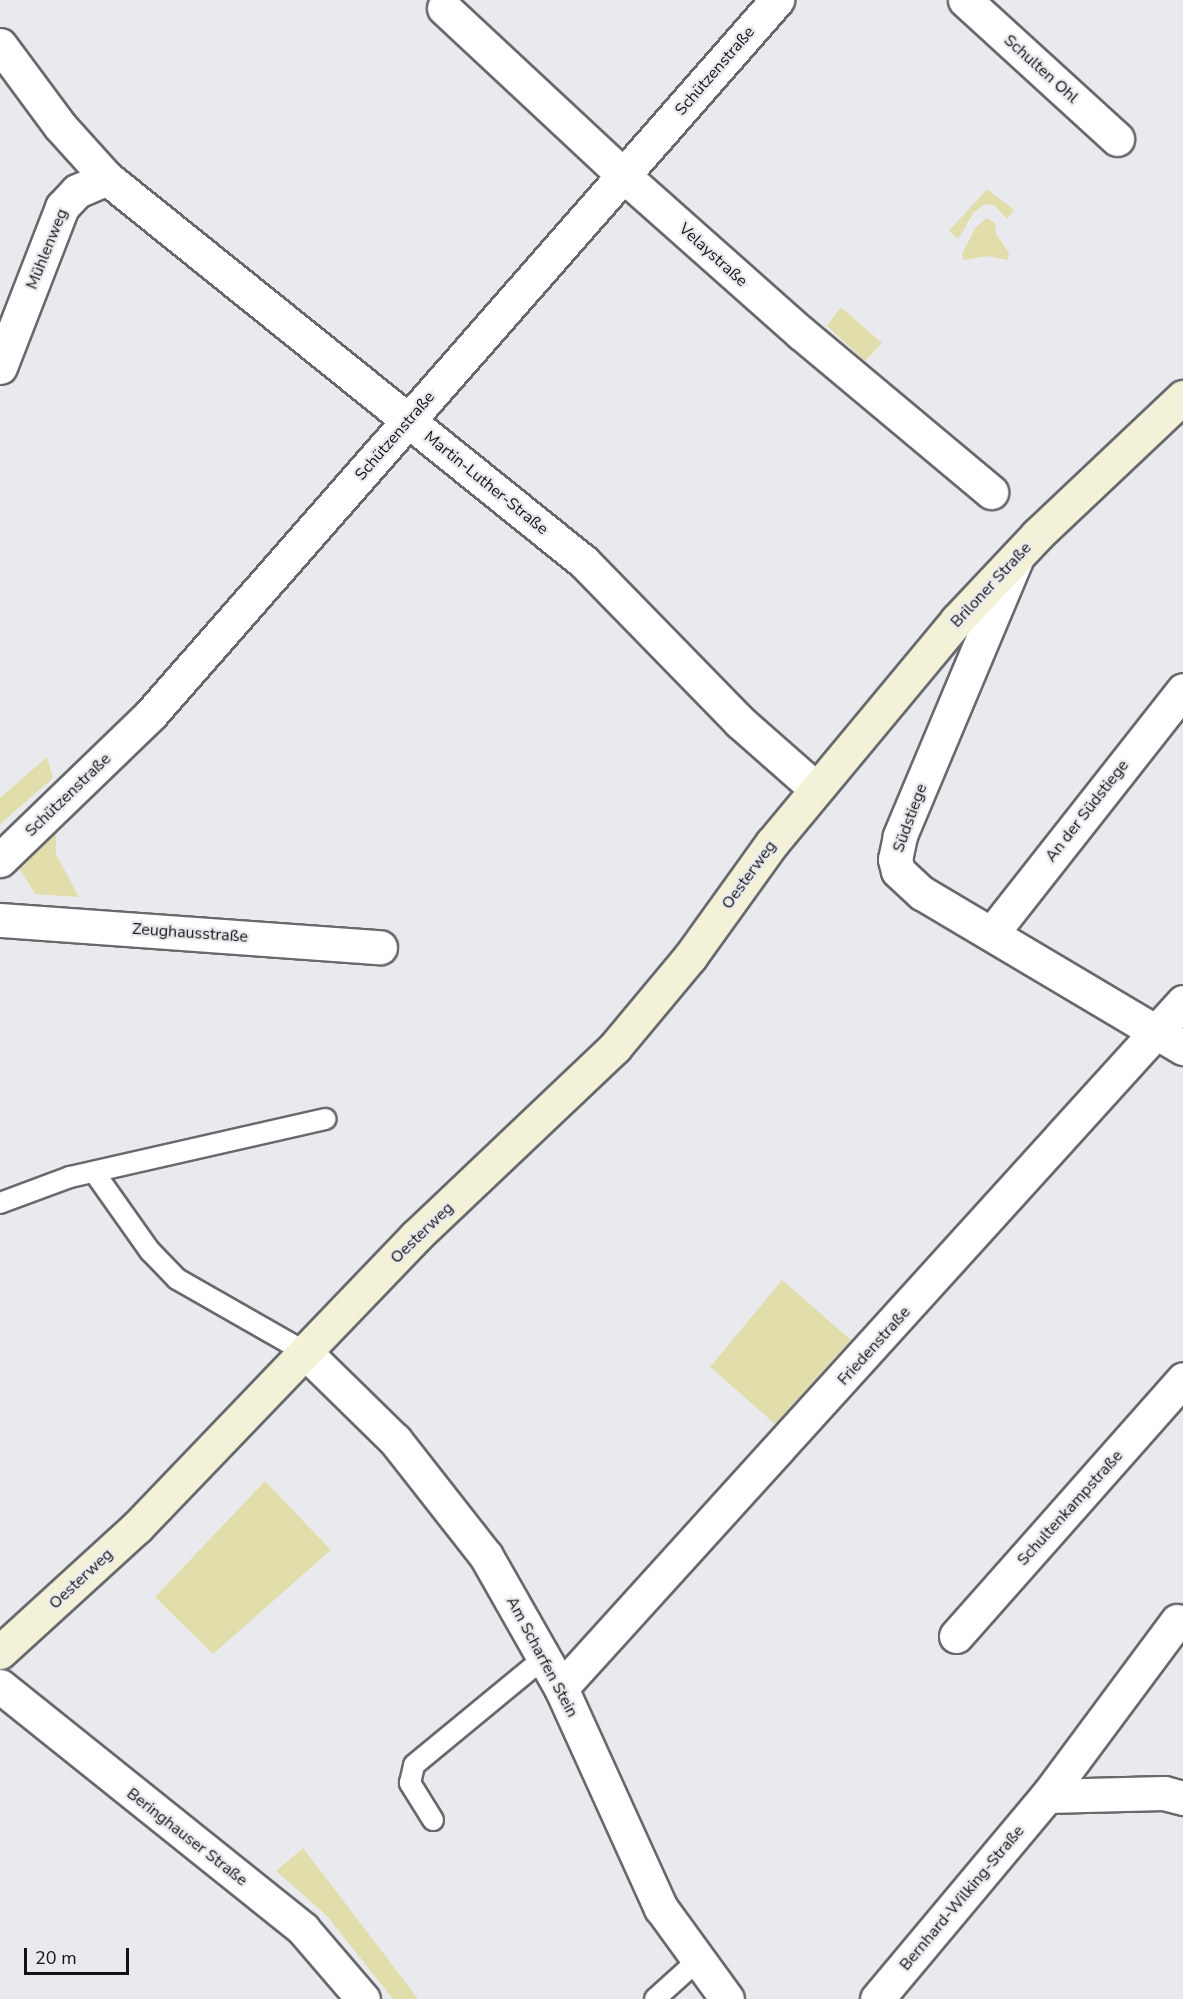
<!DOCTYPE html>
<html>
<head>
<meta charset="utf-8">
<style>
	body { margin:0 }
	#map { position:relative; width:1183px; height:1999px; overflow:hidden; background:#e9eaee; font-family:"Nunito Sans",sans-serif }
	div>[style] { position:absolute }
	.green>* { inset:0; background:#e2deab }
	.roads { filter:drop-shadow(2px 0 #68696d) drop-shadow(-2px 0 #68696d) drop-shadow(0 2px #68696d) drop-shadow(0 -2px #68696d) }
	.service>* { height:20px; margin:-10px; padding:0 10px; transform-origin:10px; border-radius:10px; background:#fff }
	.minor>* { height:33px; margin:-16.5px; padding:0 16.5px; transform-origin:16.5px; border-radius:16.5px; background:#fff }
	.secondary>* { height:33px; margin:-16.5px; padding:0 16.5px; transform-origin:16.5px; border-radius:16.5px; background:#f3f1d8 }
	span { translate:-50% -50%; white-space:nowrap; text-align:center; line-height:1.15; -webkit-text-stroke:4.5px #e9eaee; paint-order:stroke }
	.street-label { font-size:16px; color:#121213 }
	.scale { position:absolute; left:24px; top:1948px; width:105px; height:27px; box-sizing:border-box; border:3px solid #121213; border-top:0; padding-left:8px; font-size:18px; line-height:21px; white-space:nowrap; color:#121213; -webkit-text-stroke:4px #e9eaee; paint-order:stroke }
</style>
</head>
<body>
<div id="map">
	<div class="green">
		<i style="clip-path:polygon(987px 189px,1014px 210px,1007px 219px,994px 205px,985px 204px,974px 212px,958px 239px,949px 231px)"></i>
		<i style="clip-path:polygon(987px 218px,995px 223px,996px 234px,1009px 253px,1008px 260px,987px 256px,964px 260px,962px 254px,976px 227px)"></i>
		<i style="clip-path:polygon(841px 307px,882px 343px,865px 361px,827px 326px)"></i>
		<i style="clip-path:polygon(47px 757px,53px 778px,0 824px,0 798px)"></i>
		<i style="clip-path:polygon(56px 825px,56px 854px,79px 897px,35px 894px,15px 861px)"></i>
		<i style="clip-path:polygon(782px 1280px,851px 1340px,775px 1424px,710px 1367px)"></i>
		<i style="clip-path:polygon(265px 1481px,331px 1550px,213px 1654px,155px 1597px)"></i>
		<i style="clip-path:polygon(303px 1848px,342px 1899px,418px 1999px,393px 1999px,327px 1916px,276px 1871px)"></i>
	</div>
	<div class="roads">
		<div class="service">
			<i style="left:94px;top:1172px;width:97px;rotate:54.7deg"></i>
			<i style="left:150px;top:1251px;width:39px;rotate:46deg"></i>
			<i style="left:177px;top:1279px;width:147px;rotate:29.7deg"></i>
			<i style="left:0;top:1203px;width:75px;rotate:-20.4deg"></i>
			<i style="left:70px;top:1177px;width:262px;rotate:-12.8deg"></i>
			<i style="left:433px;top:1820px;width:44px;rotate:-121.9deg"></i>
			<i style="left:410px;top:1783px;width:18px;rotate:-77deg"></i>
			<i style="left:414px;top:1765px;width:170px;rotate:-39.5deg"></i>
			<i style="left:655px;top:1999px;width:57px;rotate:-42.1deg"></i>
		</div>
		<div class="minor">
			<i style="left:965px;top:0;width:206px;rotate:42.4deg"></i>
			<i style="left:444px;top:8px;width:245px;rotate:43deg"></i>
			<i style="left:623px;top:175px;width:238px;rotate:41.6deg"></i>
			<i style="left:801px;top:333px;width:248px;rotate:39.9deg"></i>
			<i style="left:0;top:45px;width:101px;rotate:53.5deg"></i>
			<i style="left:60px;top:126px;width:70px;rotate:47.9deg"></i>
			<i style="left:107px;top:178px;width:612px;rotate:38.84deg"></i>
			<i style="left:584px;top:562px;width:223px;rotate:45.7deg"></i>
			<i style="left:740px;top:722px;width:101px;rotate:41.4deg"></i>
			<i style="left:0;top:367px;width:172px;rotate:-68.8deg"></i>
			<i style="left:62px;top:207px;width:22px;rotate:-47deg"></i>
			<i style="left:77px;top:191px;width:33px;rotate:-23deg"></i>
			<i style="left:1017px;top:557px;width:303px;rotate:112.8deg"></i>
			<i style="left:900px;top:836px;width:24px;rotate:102deg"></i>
			<i style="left:895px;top:859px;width:12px;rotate:76deg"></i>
			<i style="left:898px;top:871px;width:33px;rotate:43deg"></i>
			<i style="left:922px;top:893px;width:304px;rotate:30.7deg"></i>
			<i style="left:0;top:860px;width:210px;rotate:-44deg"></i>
			<i style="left:151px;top:714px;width:950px;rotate:-48.76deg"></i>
			<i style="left:0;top:920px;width:381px;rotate:4.1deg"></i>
			<i style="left:992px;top:933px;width:309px;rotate:-51.8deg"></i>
			<i style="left:305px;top:1352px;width:126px;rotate:44.4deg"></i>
			<i style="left:395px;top:1440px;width:147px;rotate:51.9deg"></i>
			<i style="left:486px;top:1556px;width:152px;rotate:60.4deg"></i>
			<i style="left:561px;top:1688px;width:242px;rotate:65.6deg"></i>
			<i style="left:661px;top:1908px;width:112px;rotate:54deg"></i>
			<i style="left:956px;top:1636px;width:343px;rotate:-48.5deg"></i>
			<i style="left:0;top:1686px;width:388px;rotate:38.7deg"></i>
			<i style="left:303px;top:1929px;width:92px;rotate:49.4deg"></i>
			<i style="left:561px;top:1688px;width:926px;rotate:-47.8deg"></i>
			<i style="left:1047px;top:1796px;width:218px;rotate:-53.4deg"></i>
			<i style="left:877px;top:1999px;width:265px;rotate:-50.1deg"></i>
			<i style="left:1047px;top:1796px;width:117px;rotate:-1.5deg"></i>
			<i style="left:1164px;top:1793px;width:20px;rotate:15deg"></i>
		</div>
		<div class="secondary">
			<i style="left:0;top:1652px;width:185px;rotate:-42.4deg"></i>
			<i style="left:137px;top:1527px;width:403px;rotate:-46.2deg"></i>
			<i style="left:416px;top:1236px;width:274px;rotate:-43.5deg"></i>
			<i style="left:615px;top:1047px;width:117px;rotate:-50.2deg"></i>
			<i style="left:690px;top:957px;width:140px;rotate:-54.3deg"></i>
			<i style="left:772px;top:843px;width:290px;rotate:-50.3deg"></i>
			<i style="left:957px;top:620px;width:117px;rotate:-46.7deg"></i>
			<i style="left:1037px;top:535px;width:201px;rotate:-43.4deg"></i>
		</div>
	</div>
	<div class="street-label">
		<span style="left:1041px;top:69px;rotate:42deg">Schulten Ohl</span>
		<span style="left:715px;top:71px;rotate:-49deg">Schützenstraße</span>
		<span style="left:47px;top:249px;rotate:-68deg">Mühlenweg</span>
		<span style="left:713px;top:255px;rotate:42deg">Velaystraße</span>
		<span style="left:395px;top:436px;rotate:-49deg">Schützenstraße</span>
		<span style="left:486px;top:483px;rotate:39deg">Martin-Luther-Straße</span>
		<span style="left:991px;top:585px;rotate:-47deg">Briloner Straße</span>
		<span style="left:68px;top:795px;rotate:-44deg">Schützenstraße</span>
		<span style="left:1087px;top:811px;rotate:-52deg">An der Südstiege</span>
		<span style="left:910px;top:818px;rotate:-70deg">Südstiege</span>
		<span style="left:749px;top:875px;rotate:-54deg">Oesterweg</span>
		<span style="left:190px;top:933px;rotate:4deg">Zeughausstraße</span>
		<span style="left:422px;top:1233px;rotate:-44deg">Oesterweg</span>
		<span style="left:874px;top:1346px;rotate:-48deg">Friedenstraße</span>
		<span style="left:1070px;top:1508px;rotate:-48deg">Schultenkampstraße</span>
		<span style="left:81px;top:1579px;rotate:-43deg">Oesterweg</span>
		<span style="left:542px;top:1657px;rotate:62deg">Am Scharfen Stein</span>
		<span style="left:187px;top:1837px;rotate:38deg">Beringhauser Straße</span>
		<span style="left:962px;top:1898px;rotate:-50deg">Bernhard-Wilking-Straße</span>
	</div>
	<div class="scale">20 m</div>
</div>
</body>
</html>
